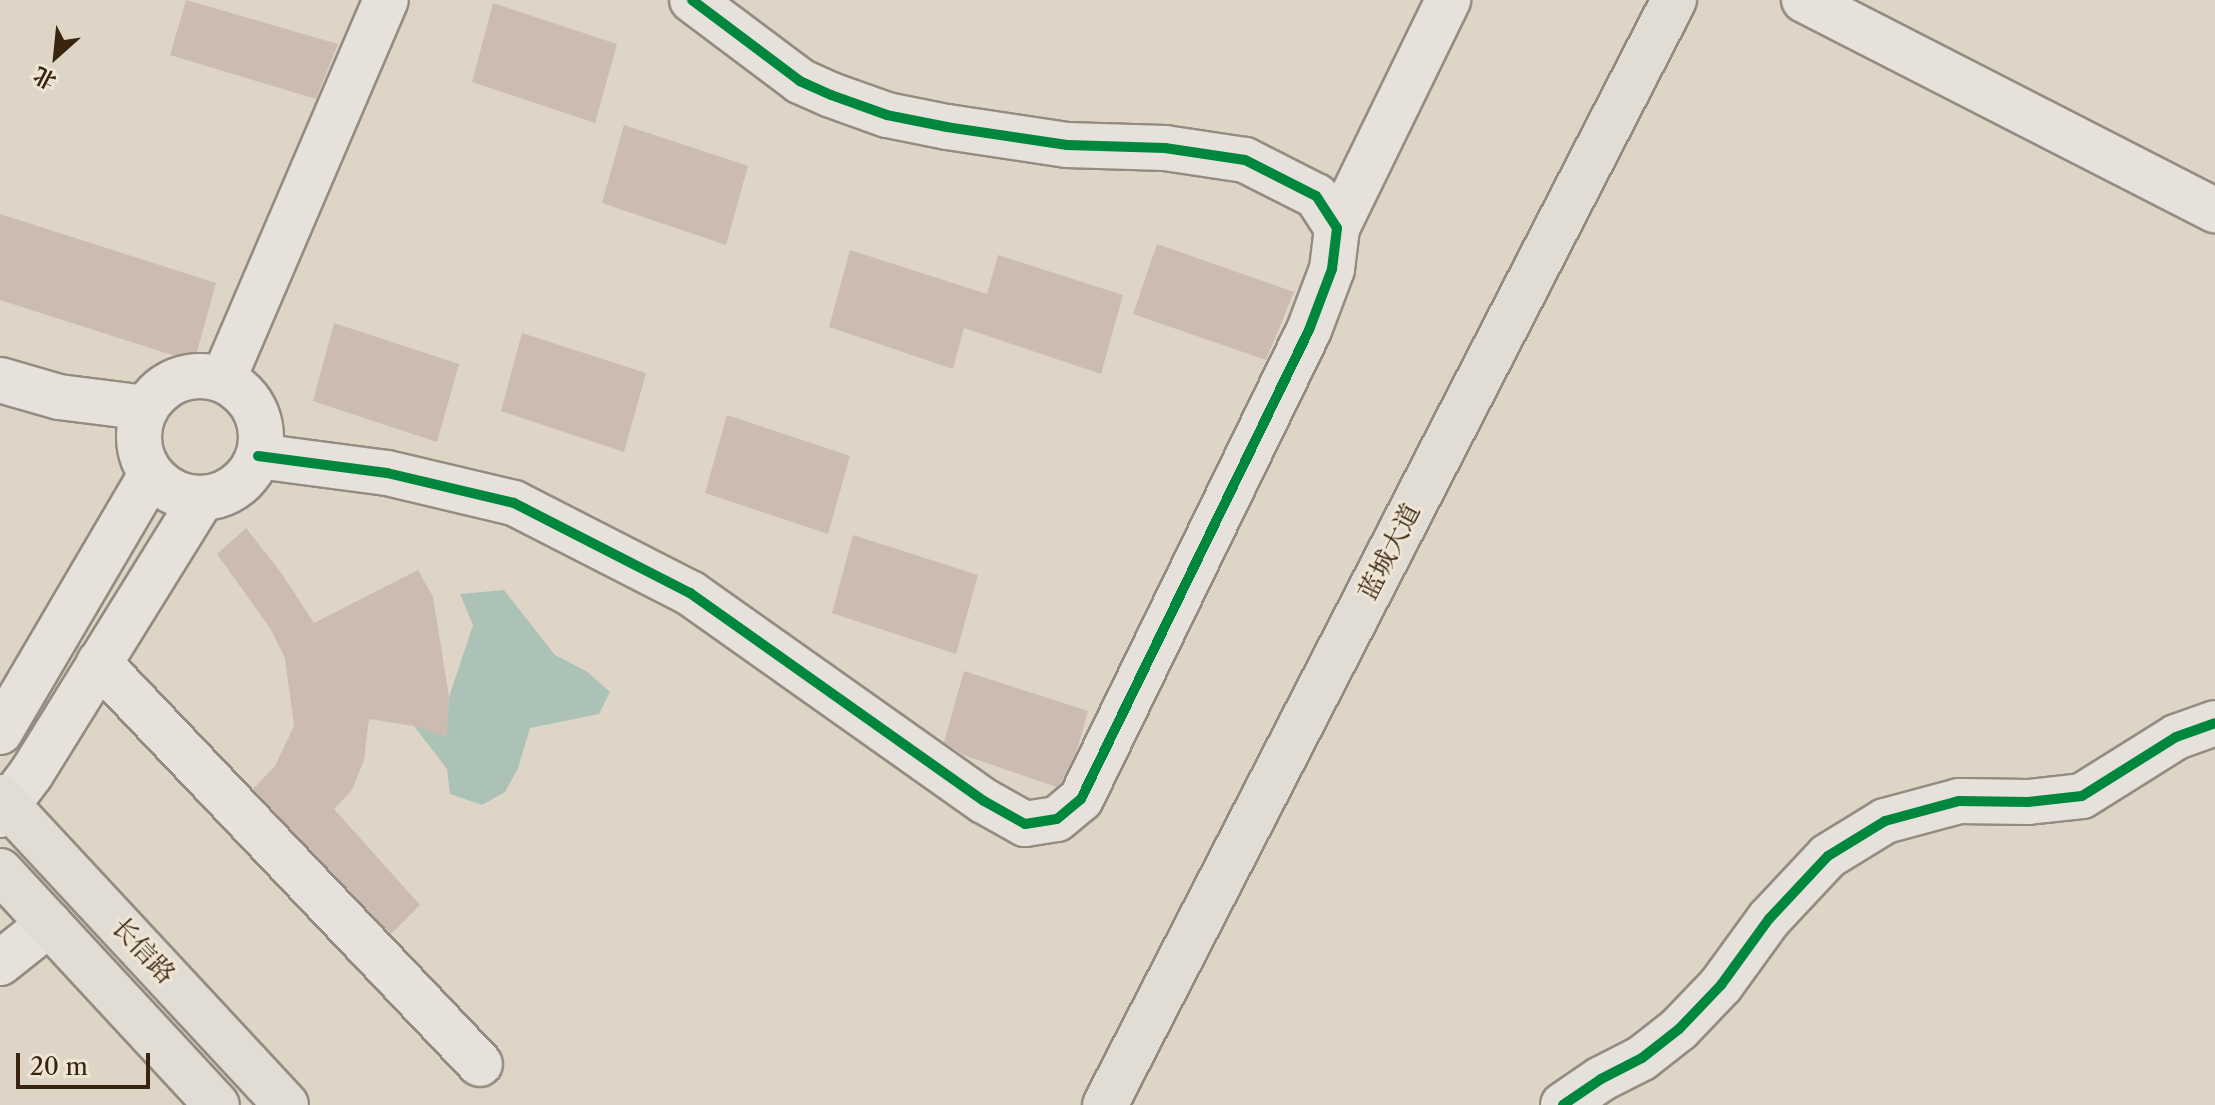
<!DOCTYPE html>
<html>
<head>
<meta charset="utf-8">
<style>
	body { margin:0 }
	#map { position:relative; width:2215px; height:1105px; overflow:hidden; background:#ded5c7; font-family:"Libre Caslon Text","Noto Serif SC",serif }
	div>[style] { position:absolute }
	.water>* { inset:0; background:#acc2b7 }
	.building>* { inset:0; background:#cbbbb1 }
	.roads { filter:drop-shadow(2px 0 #948c81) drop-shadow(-2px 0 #948c81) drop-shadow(0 2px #948c81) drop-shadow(0 -2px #948c81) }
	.minor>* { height:44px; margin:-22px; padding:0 22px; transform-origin:22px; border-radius:22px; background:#e6e1da }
	.minor>.ring { margin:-22px; padding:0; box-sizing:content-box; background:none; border:44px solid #e6e1da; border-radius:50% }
	.major>* { height:44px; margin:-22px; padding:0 22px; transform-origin:22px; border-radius:22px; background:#e1dcd4 }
	.cycleway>* { height:10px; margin:-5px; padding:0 5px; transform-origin:5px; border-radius:5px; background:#00873e }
	span { translate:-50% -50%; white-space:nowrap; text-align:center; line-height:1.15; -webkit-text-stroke:6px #efe5d5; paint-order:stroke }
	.street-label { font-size:26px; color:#38240f }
	.north { position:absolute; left:16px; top:16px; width:80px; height:80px; -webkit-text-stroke:6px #efe5d5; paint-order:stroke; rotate:207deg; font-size:22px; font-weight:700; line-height:32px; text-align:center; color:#38240f }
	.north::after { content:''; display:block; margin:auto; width:28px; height:36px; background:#38240f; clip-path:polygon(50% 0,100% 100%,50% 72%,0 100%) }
	.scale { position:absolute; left:16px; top:1053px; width:134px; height:36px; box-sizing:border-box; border:4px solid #38240f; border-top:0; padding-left:10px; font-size:24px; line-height:28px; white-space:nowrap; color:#38240f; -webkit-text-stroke:6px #efe5d5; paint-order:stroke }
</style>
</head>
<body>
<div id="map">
	<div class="water">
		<i style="clip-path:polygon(504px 590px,555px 655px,586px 671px,610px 692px,599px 714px,530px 728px,518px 768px,505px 792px,482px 805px,450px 794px,447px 769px,414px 726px,446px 736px,449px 697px,473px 625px,460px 594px)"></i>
	</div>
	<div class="building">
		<i style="clip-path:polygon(186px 0,338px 44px,316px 99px,170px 55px)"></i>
		<i style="clip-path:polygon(493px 3px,617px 44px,595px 123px,472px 82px)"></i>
		<i style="clip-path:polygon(624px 125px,748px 166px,726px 245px,602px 203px)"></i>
		<i style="clip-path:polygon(0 214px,216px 283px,194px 362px,0 300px)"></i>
		<i style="clip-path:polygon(1157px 244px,1294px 292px,1266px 360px,1133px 314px)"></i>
		<i style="clip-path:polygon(850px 250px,987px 294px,998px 255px,1123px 295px,1101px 374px,964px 328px,953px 369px,829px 327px)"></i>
		<i style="clip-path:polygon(334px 323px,459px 364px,437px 442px,313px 401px)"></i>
		<i style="clip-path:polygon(522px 333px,646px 373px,624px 452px,501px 411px)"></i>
		<i style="clip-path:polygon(727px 415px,850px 456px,828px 534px,705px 493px)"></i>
		<i style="clip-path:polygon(246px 528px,282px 574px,314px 623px,418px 570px,433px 597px,449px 697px,446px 737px,414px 726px,369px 719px,364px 760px,352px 790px,334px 809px,420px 905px,391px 934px,253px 789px,275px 766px,294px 726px,285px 658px,270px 628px,217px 554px)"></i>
		<i style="clip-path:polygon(853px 535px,978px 575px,956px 654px,832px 613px)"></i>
		<i style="clip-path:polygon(964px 671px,1088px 711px,1077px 750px,1061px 783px,1057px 787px,963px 755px,944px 742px)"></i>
	</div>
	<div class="roads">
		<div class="minor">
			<i style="left:1804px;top:0;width:462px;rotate:27.1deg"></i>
			<i style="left:1337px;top:228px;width:254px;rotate:-64deg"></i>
			<i class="ring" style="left:139px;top:376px;width:78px;height:78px"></i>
			<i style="left:0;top:380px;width:61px;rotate:16.1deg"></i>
			<i style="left:59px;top:397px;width:88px;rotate:7.2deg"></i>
			<i style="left:223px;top:380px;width:413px;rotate:-66.8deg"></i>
			<i style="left:258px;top:456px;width:130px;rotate:7.5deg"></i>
			<i style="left:387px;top:473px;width:130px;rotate:13.3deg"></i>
			<i style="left:514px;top:503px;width:198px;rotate:27.1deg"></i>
			<i style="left:690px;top:593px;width:360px;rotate:35.3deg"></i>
			<i style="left:984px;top:801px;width:47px;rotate:29.3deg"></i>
			<i style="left:1025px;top:824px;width:32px;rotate:-9deg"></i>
			<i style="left:1057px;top:819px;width:31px;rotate:-40deg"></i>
			<i style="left:1081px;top:799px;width:521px;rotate:-64.07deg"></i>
			<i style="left:1309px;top:330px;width:65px;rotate:-69.3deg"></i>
			<i style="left:1332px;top:269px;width:41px;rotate:-83deg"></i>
			<i style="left:1337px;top:228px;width:38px;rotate:-123deg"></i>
			<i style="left:1316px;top:196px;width:80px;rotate:-153.1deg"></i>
			<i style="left:1245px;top:160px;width:81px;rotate:-171.5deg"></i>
			<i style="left:1165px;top:148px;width:98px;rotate:-178.2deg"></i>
			<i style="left:1067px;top:145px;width:121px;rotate:-171.5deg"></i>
			<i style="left:947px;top:127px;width:61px;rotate:-168.7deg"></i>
			<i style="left:887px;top:115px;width:59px;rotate:-160.3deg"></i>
			<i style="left:831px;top:95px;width:34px;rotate:-156deg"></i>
			<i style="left:800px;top:81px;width:135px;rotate:-143.1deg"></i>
			<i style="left:99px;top:663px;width:553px;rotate:46.47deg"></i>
			<i style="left:0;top:732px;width:298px;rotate:-59.6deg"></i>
			<i style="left:0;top:815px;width:51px;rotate:-52.9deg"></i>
			<i style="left:31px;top:774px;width:325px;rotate:-58.2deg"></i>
			<i style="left:0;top:963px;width:63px;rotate:-38.5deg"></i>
			<i style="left:1563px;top:1105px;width:46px;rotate:-34.4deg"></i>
			<i style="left:1601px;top:1079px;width:46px;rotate:-27.1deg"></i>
			<i style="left:1642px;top:1058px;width:47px;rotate:-38.1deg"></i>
			<i style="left:1679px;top:1029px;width:61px;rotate:-46.3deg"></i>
			<i style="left:1721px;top:985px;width:82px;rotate:-54deg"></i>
			<i style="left:1769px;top:919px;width:86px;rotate:-46.9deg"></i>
			<i style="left:1828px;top:856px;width:67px;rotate:-31.6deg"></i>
			<i style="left:1885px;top:821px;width:77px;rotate:-15.1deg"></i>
			<i style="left:1959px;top:801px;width:69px;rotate:0.8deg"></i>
			<i style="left:2028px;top:802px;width:54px;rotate:-6.3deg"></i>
			<i style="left:2082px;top:796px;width:111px;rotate:-32.1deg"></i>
			<i style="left:2176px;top:737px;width:41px;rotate:-19.7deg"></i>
		</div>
		<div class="major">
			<i style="left:0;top:797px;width:420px;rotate:47.1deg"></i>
			<i style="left:0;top:871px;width:319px;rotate:47.2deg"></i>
			<i style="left:1105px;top:1105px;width:1243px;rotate:-62.75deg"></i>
		</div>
	</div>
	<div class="cycleway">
		<i style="left:258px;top:456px;width:130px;rotate:7.5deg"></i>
		<i style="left:387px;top:473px;width:130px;rotate:13.3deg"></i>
		<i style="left:514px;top:503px;width:198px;rotate:27.1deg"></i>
		<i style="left:690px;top:593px;width:360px;rotate:35.3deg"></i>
		<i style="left:984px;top:801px;width:47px;rotate:29.3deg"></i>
		<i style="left:1025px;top:824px;width:32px;rotate:-9deg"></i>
		<i style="left:1057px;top:819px;width:31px;rotate:-40deg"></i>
		<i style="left:1081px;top:799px;width:521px;rotate:-64.07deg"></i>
		<i style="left:1309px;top:330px;width:65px;rotate:-69.3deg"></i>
		<i style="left:1332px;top:269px;width:41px;rotate:-83deg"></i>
		<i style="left:1337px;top:228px;width:38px;rotate:-123deg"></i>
		<i style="left:1316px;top:196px;width:80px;rotate:-153.1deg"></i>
		<i style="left:1245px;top:160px;width:81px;rotate:-171.5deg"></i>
		<i style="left:1165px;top:148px;width:98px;rotate:-178.2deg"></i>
		<i style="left:1067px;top:145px;width:121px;rotate:-171.5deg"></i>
		<i style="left:947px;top:127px;width:61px;rotate:-168.7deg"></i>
		<i style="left:887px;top:115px;width:59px;rotate:-160.3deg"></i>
		<i style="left:831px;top:95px;width:34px;rotate:-156deg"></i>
		<i style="left:800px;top:81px;width:135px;rotate:-143.1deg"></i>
		<i style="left:1563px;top:1105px;width:46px;rotate:-34.4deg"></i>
		<i style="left:1601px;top:1079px;width:46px;rotate:-27.1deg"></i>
		<i style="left:1642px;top:1058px;width:47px;rotate:-38.1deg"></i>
		<i style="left:1679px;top:1029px;width:61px;rotate:-46.3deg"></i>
		<i style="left:1721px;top:985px;width:82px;rotate:-54deg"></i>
		<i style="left:1769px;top:919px;width:86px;rotate:-46.9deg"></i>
		<i style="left:1828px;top:856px;width:67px;rotate:-31.6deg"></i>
		<i style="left:1885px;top:821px;width:77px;rotate:-15.1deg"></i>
		<i style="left:1959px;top:801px;width:69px;rotate:0.8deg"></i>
		<i style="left:2028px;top:802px;width:54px;rotate:-6.3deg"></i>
		<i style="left:2082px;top:796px;width:111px;rotate:-32.1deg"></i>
		<i style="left:2176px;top:737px;width:41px;rotate:-19.7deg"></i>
	</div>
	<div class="street-label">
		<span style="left:1390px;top:552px;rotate:-63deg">蓝城大道</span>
		<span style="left:143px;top:951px;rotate:47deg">长信路</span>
	</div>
	<div class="north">北</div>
	<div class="scale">20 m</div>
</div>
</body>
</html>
